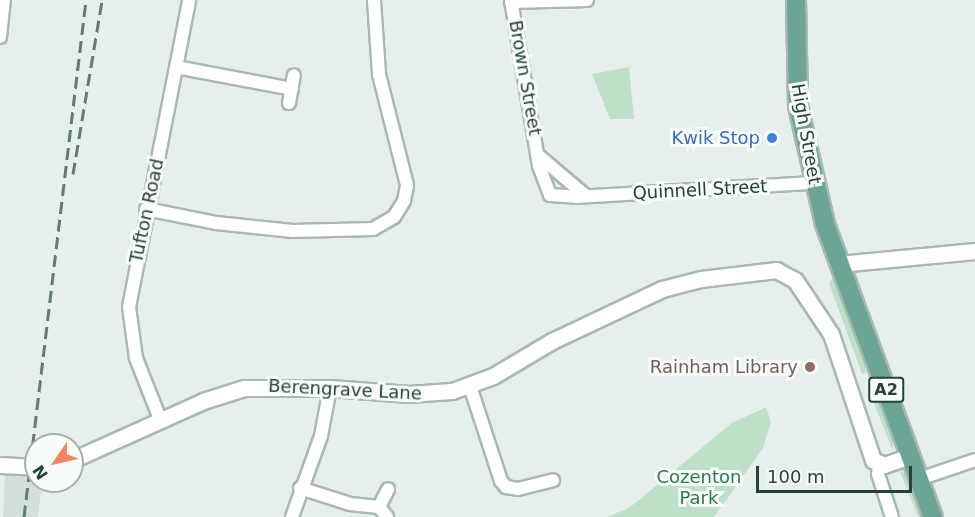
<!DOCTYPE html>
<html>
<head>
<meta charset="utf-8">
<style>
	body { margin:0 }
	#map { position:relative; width:975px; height:517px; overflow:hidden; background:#e6efeb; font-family:"DejaVu Sans",sans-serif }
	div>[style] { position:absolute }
	.built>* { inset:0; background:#d4dfda }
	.green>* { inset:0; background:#bfe0c8 }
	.roads { filter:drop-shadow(2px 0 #a8b8b2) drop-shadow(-2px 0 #a8b8b2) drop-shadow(0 2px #a8b8b2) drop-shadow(0 -2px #a8b8b2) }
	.minor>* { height:12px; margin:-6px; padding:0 6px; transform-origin:6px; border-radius:6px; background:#fff }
	.tertiary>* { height:15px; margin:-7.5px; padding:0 7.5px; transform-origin:7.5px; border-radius:7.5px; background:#fff }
	.primary>* { height:18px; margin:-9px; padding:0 9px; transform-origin:9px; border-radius:9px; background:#6aa596 }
	.rail>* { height:3px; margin-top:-1.5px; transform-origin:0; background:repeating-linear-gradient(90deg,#5f7d75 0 12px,transparent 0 18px) }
	.dots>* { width:16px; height:16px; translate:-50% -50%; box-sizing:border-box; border:3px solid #f7fbf9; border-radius:50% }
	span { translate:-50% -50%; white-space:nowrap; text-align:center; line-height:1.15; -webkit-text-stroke:6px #f7fbf9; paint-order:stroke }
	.shield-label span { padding:2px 4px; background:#f7fbf9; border:2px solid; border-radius:4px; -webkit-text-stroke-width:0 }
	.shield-label { font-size:16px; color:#24423a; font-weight:700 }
	.street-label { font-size:18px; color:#24423a }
	.shop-label { font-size:18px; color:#366cbe }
	.right { translate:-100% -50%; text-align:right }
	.education-label { font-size:18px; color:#785e54 }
	.park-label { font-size:18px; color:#2d7a4b }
	.north { position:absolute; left:24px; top:433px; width:60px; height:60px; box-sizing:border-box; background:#f7fbf9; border:2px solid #a3b1ad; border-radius:50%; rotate:236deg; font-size:16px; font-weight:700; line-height:24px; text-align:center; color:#24423a }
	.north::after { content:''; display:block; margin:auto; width:21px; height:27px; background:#f4845f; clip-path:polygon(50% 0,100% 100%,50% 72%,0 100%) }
	.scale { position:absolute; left:756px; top:466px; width:156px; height:27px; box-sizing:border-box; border:3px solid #24423a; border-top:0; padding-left:8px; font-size:18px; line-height:21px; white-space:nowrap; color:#24423a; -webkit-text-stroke:4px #f7fbf9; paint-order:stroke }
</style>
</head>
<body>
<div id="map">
	<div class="built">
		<i style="clip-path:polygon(5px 476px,36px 476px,36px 481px,42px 481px,38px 517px,3px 517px)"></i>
	</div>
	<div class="green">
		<i style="clip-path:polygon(629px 67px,634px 119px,610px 119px,592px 74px)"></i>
		<i style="clip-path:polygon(834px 277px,864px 356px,866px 373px,862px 374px,829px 283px)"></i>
		<i style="clip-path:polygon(874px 392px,893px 433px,893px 451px,870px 393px)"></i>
		<i style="clip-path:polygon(766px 407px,771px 422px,763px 448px,714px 517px,607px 517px,629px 508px,732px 423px)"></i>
		<i style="clip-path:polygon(899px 469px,909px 477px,926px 517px,918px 517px)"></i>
	</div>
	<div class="roads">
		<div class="minor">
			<i style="left:511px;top:0;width:168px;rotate:80.4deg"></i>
			<i style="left:539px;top:166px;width:31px;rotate:69deg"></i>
			<i style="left:550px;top:195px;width:26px;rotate:4deg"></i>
			<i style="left:576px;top:197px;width:238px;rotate:-3.4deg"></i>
			<i style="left:511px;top:2px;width:76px;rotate:-1.5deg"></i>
			<i style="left:0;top:37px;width:37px;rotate:-84deg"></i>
			<i style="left:176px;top:67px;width:118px;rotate:10.7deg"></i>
			<i style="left:289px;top:103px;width:28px;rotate:-80deg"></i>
			<i style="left:539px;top:156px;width:62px;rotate:40.4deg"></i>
			<i style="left:146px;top:209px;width:71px;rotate:11.3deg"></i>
			<i style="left:216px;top:223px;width:77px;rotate:5.9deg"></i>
			<i style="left:293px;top:231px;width:80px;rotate:-1.4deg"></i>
			<i style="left:373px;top:229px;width:24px;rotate:-30deg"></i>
			<i style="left:394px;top:217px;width:19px;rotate:-58deg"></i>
			<i style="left:404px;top:201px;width:16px;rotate:-79deg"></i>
			<i style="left:407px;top:185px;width:114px;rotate:-104.2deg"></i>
			<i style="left:379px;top:74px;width:74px;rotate:-93.9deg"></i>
			<i style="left:470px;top:386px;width:100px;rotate:71.9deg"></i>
			<i style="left:501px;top:481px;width:8px;rotate:50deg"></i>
			<i style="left:506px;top:487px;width:12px;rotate:9deg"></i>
			<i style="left:518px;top:489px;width:36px;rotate:-14deg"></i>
			<i style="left:160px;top:419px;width:66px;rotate:-111.5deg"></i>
			<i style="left:136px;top:358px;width:51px;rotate:-97.8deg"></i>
			<i style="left:129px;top:307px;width:313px;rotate:-78.9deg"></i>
			<i style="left:879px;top:465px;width:9px;rotate:96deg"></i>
			<i style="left:878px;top:474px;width:45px;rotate:72deg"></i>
			<i style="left:919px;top:479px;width:59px;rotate:-18.7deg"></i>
			<i style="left:300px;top:488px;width:52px;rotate:17.7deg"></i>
			<i style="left:350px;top:504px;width:29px;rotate:6deg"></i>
			<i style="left:379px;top:507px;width:13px;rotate:51deg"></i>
			<i style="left:379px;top:507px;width:20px;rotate:-63deg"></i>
			<i style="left:292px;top:517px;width:86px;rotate:-70.3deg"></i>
			<i style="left:321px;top:436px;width:49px;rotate:-79.4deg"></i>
		</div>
		<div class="tertiary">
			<i style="left:838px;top:264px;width:138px;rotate:-5.4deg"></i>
			<i style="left:72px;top:460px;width:144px;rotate:-24.2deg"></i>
			<i style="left:203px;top:401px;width:43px;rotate:-17.6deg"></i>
			<i style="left:244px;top:388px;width:86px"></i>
			<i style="left:330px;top:388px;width:79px;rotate:4.3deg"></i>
			<i style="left:409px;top:394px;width:43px;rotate:-4deg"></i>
			<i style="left:452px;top:391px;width:44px;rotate:-20.1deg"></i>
			<i style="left:493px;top:376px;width:69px;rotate:-30.7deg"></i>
			<i style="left:552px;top:341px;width:122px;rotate:-25.3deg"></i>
			<i style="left:662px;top:289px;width:40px;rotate:-14.4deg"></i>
			<i style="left:701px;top:279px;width:76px;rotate:-6.8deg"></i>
			<i style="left:776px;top:270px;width:21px;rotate:28deg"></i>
			<i style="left:795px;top:280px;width:65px;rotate:56.3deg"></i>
			<i style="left:831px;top:334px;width:133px;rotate:71.6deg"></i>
			<i style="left:873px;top:460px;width:12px;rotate:24deg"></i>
			<i style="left:884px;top:465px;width:28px;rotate:-19deg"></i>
			<i style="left:0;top:465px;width:36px;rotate:3deg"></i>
		</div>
		<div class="primary">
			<i style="left:796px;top:0;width:106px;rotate:88.9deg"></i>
			<i style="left:798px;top:106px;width:121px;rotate:77.1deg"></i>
			<i style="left:825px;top:224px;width:312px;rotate:69.8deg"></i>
		</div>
	</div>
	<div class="rail">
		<i style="left:73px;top:174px;width:176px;rotate:-80.5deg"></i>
		<i style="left:24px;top:517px;width:521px;rotate:-83.16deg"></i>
	</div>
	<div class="dots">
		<i style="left:772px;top:138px;background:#3f7fe0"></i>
		<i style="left:810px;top:367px;background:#8d6e63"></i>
	</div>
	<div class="shield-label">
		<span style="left:886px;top:390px">A2</span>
	</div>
	<div class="street-label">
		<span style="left:525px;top:78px;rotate:80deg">Brown Street</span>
		<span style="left:806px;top:134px;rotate:80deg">High Street</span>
		<span style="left:700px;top:190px;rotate:-3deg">Quinnell Street</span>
		<span style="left:147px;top:211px;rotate:-78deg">Tufton Road</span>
		<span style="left:345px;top:390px;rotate:3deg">Berengrave Lane</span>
	</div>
	<div class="shop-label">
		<span class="right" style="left:760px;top:138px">Kwik Stop</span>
	</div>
	<div class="education-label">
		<span class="right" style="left:798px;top:367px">Rainham Library</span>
	</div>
	<div class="park-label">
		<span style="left:699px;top:488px">Cozenton<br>Park</span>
	</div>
	<div class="north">N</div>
	<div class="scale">100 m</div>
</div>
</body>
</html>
